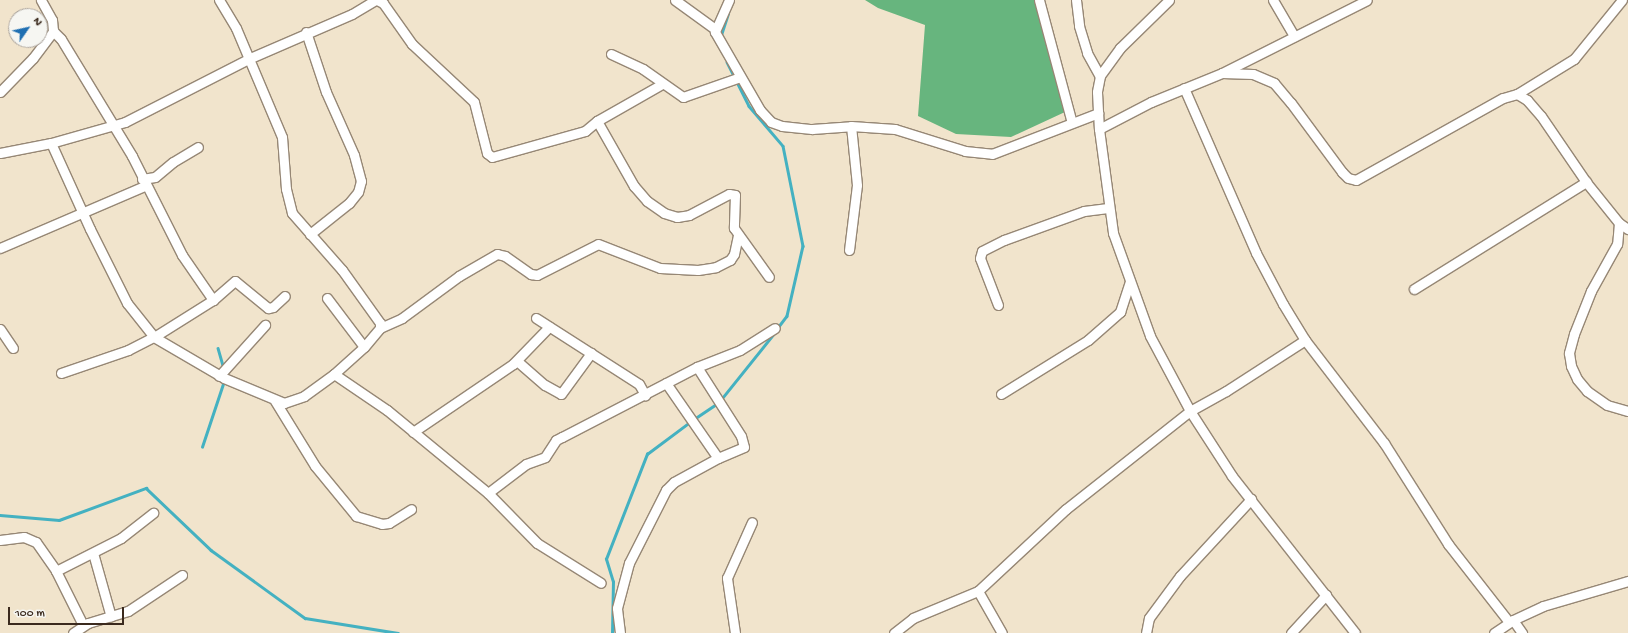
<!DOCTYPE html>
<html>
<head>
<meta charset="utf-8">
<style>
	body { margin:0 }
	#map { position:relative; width:1628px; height:633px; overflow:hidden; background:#f1e4cc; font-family:"Gochi Hand",sans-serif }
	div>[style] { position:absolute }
	.forest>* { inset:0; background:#67b57e }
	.stream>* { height:2.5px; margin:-1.25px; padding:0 1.25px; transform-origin:1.25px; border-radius:1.25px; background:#44b1c1 }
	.roads { filter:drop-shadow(1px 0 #968775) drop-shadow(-1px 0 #968775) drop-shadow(0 1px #968775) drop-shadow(0 -1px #968775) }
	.minor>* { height:9px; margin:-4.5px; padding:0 4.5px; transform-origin:4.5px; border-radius:4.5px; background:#fff }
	span { translate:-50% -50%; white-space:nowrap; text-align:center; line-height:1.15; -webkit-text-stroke:3px #f6f6f2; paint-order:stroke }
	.north { position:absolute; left:8px; top:8px; width:40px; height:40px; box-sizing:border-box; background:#f6f6f2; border:1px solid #aba49d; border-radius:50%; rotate:56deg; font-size:11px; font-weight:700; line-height:16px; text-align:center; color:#3b2a1e }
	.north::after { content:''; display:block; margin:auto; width:14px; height:18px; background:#1f6fb2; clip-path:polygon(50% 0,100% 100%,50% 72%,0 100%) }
	.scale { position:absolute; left:8px; top:607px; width:116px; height:18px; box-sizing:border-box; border:2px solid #3b2a1e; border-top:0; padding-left:5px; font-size:12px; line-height:14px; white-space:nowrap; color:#3b2a1e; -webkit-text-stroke:3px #f6f6f2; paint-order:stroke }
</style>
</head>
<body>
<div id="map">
	<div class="forest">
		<i style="clip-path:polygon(865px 0,1043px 0,1065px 112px,1011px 137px,956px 134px,918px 116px,925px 25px,878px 8px)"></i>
	</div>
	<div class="stream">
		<i style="left:721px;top:35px;width:22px;rotate:-72deg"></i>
		<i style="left:727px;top:62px;width:49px;rotate:63.4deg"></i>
		<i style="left:749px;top:106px;width:52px;rotate:49.6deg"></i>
		<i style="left:783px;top:146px;width:102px;rotate:78.7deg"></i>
		<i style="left:803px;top:246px;width:72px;rotate:102.9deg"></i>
		<i style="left:787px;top:316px;width:15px;rotate:127deg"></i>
		<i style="left:218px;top:348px;width:19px;rotate:74deg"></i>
		<i style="left:694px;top:419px;width:30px;rotate:-34deg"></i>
		<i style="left:719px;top:402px;width:90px;rotate:-51.3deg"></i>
		<i style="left:202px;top:447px;width:70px;rotate:-71.6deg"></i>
		<i style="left:0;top:515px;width:59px;rotate:4.8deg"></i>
		<i style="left:59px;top:520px;width:93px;rotate:-20.2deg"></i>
		<i style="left:146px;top:488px;width:90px;rotate:43.6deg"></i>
		<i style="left:211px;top:550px;width:116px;rotate:35.9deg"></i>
		<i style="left:305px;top:618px;width:94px;rotate:9.2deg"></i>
		<i style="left:612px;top:633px;width:51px;rotate:-88.9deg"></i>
		<i style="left:613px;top:582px;width:24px;rotate:-107deg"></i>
		<i style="left:606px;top:559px;width:113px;rotate:-68.7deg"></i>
		<i style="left:647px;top:454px;width:54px;rotate:-36.7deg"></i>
	</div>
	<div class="roads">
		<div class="minor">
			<i style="left:377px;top:0;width:7px;rotate:27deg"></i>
			<i style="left:383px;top:3px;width:50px;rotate:54.7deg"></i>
			<i style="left:412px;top:44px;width:85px;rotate:43.1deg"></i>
			<i style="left:474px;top:102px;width:53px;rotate:75.7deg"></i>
			<i style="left:487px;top:153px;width:6px;rotate:39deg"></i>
			<i style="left:492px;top:157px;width:97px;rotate:-15.6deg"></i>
			<i style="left:585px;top:131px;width:16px;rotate:-40deg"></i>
			<i style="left:597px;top:121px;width:75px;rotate:-29.6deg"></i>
			<i style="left:675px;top:0;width:49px;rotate:35.9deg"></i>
			<i style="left:729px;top:0;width:35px;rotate:114deg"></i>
			<i style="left:715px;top:32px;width:90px;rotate:60deg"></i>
			<i style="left:760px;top:110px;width:16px;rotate:47deg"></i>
			<i style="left:771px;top:122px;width:12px;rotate:20deg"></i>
			<i style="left:782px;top:126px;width:30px;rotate:6deg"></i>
			<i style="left:812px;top:129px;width:39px;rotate:-4deg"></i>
			<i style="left:851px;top:126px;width:44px;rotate:3.9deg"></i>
			<i style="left:895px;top:129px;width:73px;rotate:17.4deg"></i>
			<i style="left:965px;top:151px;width:27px;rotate:6deg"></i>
			<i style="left:992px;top:154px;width:114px;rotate:-21.1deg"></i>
			<i style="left:1039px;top:0;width:127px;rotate:75deg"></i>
			<i style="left:1076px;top:0;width:26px;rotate:83deg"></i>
			<i style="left:1079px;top:26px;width:28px;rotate:73deg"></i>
			<i style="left:1087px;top:53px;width:26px;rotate:61deg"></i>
			<i style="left:1169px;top:0;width:69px;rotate:135.6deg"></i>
			<i style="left:1120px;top:48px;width:34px;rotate:126deg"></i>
			<i style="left:1100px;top:76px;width:16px;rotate:101deg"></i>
			<i style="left:1097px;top:92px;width:37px;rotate:87deg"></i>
			<i style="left:1099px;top:129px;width:105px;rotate:82.3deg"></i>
			<i style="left:1113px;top:233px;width:109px;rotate:70.2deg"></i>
			<i style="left:1150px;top:336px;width:85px;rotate:61.9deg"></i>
			<i style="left:1190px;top:411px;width:77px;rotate:57.1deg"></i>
			<i style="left:1232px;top:476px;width:199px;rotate:51.9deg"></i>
			<i style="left:1273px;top:0;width:42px;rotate:59.7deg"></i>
			<i style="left:53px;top:31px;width:11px;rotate:45deg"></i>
			<i style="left:61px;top:39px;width:137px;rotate:58.7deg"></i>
			<i style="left:132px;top:156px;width:111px;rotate:63.2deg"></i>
			<i style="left:182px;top:255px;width:55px;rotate:55.4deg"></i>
			<i style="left:306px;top:32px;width:63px;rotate:71.6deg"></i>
			<i style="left:326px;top:92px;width:69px;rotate:66deg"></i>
			<i style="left:354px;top:155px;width:27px;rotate:75deg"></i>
			<i style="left:361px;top:181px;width:11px;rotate:105deg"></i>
			<i style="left:358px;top:192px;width:14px;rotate:129deg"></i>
			<i style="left:349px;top:203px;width:50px;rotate:141.5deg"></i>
			<i style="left:611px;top:54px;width:35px;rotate:25deg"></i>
			<i style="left:643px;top:69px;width:49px;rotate:35deg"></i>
			<i style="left:683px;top:97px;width:60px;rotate:-19.3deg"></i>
			<i style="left:1222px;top:73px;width:162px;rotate:-26.7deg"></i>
			<i style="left:1184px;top:88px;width:180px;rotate:66.4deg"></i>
			<i style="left:1256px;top:253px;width:58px;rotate:62.1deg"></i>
			<i style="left:1283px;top:304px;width:42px;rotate:58.6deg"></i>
			<i style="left:1305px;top:340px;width:130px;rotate:52.5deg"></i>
			<i style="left:1384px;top:443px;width:120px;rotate:57.6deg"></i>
			<i style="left:1448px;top:544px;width:99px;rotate:52deg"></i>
			<i style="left:0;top:92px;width:47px;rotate:-45.9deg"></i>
			<i style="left:33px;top:58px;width:34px;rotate:-53deg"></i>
			<i style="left:53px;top:31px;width:11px;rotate:-95deg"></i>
			<i style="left:52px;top:20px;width:23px;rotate:-119deg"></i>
			<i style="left:1517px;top:94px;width:67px;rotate:-31.6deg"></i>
			<i style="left:1574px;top:59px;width:76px;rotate:-50.9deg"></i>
			<i style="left:597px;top:121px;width:75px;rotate:60.4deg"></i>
			<i style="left:634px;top:186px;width:20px;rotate:49deg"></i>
			<i style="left:647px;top:201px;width:21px;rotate:35deg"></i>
			<i style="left:664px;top:213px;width:14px;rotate:17deg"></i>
			<i style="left:677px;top:217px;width:12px;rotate:-9deg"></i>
			<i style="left:689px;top:215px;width:45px;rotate:-27.7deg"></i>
			<i style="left:729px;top:194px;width:6px;rotate:9deg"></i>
			<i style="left:735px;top:195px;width:33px;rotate:92deg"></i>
			<i style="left:734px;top:228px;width:60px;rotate:54.5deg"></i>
			<i style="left:1099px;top:129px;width:59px;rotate:-27.4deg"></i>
			<i style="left:1151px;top:102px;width:77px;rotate:-22.2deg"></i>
			<i style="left:1222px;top:73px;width:31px;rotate:2deg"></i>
			<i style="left:1253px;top:74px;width:23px;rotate:23deg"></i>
			<i style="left:1274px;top:83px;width:26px;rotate:50deg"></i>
			<i style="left:1291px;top:103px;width:86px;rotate:53.5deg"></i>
			<i style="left:1342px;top:172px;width:8px;rotate:45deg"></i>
			<i style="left:1348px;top:178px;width:8px;rotate:14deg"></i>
			<i style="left:1356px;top:180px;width:168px;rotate:-29.2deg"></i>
			<i style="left:1503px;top:98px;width:15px;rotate:-16deg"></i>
			<i style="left:1517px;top:94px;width:12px;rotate:31deg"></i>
			<i style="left:1527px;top:100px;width:21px;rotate:49deg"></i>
			<i style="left:1541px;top:116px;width:80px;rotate:55.7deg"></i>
			<i style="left:1586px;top:182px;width:53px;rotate:51.2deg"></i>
			<i style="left:1619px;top:223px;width:11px;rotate:34deg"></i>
			<i style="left:51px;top:143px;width:94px;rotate:65.6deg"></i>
			<i style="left:90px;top:229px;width:83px;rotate:63.4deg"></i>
			<i style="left:127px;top:303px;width:43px;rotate:51.5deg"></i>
			<i style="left:154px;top:337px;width:81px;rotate:30.4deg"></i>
			<i style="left:224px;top:378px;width:65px;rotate:22.6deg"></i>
			<i style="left:284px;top:403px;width:21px;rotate:-19deg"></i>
			<i style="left:304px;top:396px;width:37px;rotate:-36deg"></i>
			<i style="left:334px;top:374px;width:40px;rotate:-42deg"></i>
			<i style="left:364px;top:347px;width:25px;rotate:-50deg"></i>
			<i style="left:380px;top:328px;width:5px;rotate:-90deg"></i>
			<i style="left:380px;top:323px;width:65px;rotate:-125.6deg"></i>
			<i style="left:342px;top:270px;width:76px;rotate:-131.3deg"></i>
			<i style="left:292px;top:213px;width:25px;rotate:-104deg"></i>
			<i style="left:286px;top:189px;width:52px;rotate:-94.4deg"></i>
			<i style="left:282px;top:137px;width:118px;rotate:-112.9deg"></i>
			<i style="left:236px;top:28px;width:33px;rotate:-121deg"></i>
			<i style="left:0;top:153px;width:52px;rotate:-11.1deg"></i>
			<i style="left:51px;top:143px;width:77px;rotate:-15.8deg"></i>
			<i style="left:125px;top:122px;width:138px;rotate:-27.1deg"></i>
			<i style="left:248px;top:59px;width:113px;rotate:-23.4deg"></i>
			<i style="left:352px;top:14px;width:27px;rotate:-31deg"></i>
			<i style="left:142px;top:179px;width:13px;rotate:-9deg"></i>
			<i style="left:155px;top:177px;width:23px;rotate:-40deg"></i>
			<i style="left:173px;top:162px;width:29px;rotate:-31deg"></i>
			<i style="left:1619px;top:223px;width:21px;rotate:95deg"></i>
			<i style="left:1617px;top:244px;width:54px;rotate:119deg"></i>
			<i style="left:1591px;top:291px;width:46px;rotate:111.6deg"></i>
			<i style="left:1574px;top:334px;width:20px;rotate:105deg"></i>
			<i style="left:1569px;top:353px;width:13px;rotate:81deg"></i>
			<i style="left:1571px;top:366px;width:14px;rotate:65deg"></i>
			<i style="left:1577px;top:379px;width:16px;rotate:50deg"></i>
			<i style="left:1587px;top:391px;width:24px;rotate:35deg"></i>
			<i style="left:1607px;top:405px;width:22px;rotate:16deg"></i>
			<i style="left:0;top:248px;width:158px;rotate:-23.2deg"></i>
			<i style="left:849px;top:250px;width:65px;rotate:-83deg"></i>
			<i style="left:857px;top:185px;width:59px;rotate:-95.8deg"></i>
			<i style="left:1414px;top:289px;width:203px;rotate:-31.9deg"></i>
			<i style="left:327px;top:298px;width:61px;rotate:52.9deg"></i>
			<i style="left:998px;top:305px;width:50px;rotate:-111deg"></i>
			<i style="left:980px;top:258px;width:7px;rotate:-74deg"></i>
			<i style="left:982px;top:251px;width:25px;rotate:-27deg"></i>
			<i style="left:1004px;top:240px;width:85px;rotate:-19.9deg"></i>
			<i style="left:1084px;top:211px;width:24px;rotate:-7deg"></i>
			<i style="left:536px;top:318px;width:122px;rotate:32.7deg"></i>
			<i style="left:639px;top:384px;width:13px;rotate:61deg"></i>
			<i style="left:380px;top:328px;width:24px;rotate:-24deg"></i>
			<i style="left:402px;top:318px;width:71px;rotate:-36.4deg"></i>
			<i style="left:459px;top:276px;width:44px;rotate:-30.1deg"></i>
			<i style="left:497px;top:254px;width:8px;rotate:14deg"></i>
			<i style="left:505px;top:256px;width:32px;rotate:35deg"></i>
			<i style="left:531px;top:274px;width:6px;rotate:9deg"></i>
			<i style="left:537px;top:275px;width:68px;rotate:-26.9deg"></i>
			<i style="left:598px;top:244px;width:66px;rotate:21.2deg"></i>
			<i style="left:660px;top:268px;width:38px;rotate:3deg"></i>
			<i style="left:698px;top:270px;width:18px;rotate:-9deg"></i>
			<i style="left:716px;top:267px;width:16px;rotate:-27deg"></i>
			<i style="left:730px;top:260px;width:7px;rotate:-56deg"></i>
			<i style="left:734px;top:254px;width:19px;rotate:-78deg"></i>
			<i style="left:0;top:329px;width:23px;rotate:56deg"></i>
			<i style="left:517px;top:361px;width:37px;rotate:41deg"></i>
			<i style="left:545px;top:385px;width:18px;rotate:29deg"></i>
			<i style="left:561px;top:394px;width:51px;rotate:-53.8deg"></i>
			<i style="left:61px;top:373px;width:71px;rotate:-18.9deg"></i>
			<i style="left:128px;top:350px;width:29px;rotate:-27deg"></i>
			<i style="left:154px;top:337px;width:70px;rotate:-32.1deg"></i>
			<i style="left:213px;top:300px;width:29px;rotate:-41deg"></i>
			<i style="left:235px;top:281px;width:43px;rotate:39.3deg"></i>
			<i style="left:268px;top:308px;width:5px;rotate:-11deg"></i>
			<i style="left:273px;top:307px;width:16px;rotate:-43deg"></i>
			<i style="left:334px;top:374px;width:64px;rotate:34.2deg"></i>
			<i style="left:387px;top:410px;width:131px;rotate:39.4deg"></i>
			<i style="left:488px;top:493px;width:70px;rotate:45.6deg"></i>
			<i style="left:537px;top:543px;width:75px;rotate:32deg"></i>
			<i style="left:219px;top:376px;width:69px;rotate:-48deg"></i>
			<i style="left:666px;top:383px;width:91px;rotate:55.3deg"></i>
			<i style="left:1001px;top:394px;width:102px;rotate:-31.8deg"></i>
			<i style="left:1088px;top:340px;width:43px;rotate:-41.2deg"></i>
			<i style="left:1120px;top:312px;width:32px;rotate:-72deg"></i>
			<i style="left:275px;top:401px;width:76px;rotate:58.4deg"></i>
			<i style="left:315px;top:466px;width:65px;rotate:50.6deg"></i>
			<i style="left:356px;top:516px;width:27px;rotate:17deg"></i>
			<i style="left:382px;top:524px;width:7px;rotate:-8deg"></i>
			<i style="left:389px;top:523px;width:26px;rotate:-32deg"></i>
			<i style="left:413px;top:432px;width:121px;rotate:-34.2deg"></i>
			<i style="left:513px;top:364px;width:52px;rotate:-45.8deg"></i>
			<i style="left:488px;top:493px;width:48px;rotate:-37.3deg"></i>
			<i style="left:526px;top:464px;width:20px;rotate:-20deg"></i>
			<i style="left:545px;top:457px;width:20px;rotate:-57deg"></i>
			<i style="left:556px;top:440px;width:7px;rotate:-27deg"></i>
			<i style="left:562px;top:437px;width:152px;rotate:-27.4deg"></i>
			<i style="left:697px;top:367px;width:46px;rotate:-21.6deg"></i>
			<i style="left:740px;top:350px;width:41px;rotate:-32.2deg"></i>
			<i style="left:0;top:540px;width:24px;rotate:-7deg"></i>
			<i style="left:24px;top:537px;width:13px;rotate:23deg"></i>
			<i style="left:36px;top:542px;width:35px;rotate:55deg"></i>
			<i style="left:56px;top:571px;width:60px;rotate:63.4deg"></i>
			<i style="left:93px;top:553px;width:66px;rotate:74.3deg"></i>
			<i style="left:56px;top:571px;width:73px;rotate:-26.9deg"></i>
			<i style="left:121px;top:538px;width:41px;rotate:-38deg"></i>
			<i style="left:978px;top:591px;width:48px;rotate:60.3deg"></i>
			<i style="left:1513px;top:620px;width:16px;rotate:55deg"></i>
			<i style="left:73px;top:633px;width:18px;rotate:-34deg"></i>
			<i style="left:88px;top:623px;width:42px;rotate:-16.7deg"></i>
			<i style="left:128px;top:611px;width:65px;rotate:-33.7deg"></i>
			<i style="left:620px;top:633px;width:25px;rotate:-97deg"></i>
			<i style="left:617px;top:608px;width:47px;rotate:-75.1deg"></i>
			<i style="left:629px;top:563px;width:82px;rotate:-63.1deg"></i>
			<i style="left:666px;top:490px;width:11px;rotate:-45deg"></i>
			<i style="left:674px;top:482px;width:50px;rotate:-28.6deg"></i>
			<i style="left:718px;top:458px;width:28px;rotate:-23deg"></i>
			<i style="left:744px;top:447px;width:11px;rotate:-105deg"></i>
			<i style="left:741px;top:436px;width:82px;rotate:-122.5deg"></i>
			<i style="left:735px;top:633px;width:56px;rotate:-98.3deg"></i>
			<i style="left:727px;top:578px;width:61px;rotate:-65.9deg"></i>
			<i style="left:894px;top:633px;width:24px;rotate:-38deg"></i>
			<i style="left:913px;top:618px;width:70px;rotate:-22.6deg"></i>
			<i style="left:978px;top:591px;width:120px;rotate:-43deg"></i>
			<i style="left:1066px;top:509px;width:158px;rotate:-38.3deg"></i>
			<i style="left:1190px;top:411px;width:41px;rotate:-29.1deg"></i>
			<i style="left:1226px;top:391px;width:94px;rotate:-32.8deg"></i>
			<i style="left:1146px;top:633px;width:15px;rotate:-79deg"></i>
			<i style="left:1149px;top:618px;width:52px;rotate:-53.6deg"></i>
			<i style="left:1180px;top:576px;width:105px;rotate:-47.3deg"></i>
			<i style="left:1291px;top:633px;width:52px;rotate:-47.4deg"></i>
			<i style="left:1494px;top:633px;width:23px;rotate:-34deg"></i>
			<i style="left:1513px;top:620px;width:33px;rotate:-25deg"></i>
			<i style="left:1543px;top:606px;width:89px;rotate:-16.4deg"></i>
		</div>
	</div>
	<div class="north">N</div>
	<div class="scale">100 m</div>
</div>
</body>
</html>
